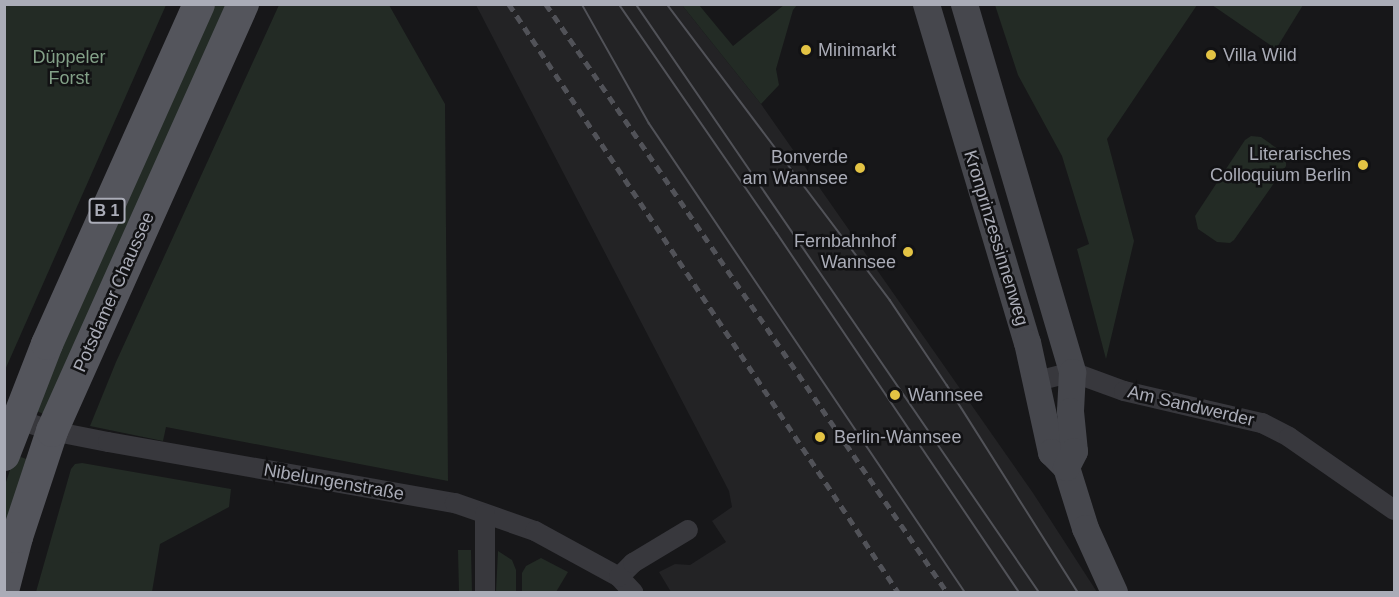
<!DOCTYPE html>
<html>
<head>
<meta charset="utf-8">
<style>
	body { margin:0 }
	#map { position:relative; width:1399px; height:597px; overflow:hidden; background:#171719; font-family:Arial,sans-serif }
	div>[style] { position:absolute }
	.built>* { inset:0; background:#232325 }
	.green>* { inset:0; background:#232b25 }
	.street>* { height:20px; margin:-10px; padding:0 10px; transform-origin:10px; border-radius:10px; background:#38383d }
	.secondary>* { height:27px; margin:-13.5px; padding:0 13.5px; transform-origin:13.5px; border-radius:13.5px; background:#46474d }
	.primary>* { height:32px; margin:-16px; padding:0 16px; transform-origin:16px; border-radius:16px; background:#54555c }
	.tram>* { height:1.5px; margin:-0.75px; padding:0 0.75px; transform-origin:0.75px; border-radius:0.75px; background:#515258 }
	.rail>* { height:4.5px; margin-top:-2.25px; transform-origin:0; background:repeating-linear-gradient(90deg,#515258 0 8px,transparent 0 14px) }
	.dots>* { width:16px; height:16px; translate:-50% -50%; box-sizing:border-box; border:3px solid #121214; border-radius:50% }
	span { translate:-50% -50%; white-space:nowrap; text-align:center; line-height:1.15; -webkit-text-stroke:5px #121214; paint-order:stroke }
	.shield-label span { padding:2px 4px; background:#121214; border:2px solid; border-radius:4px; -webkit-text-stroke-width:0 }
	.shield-label { font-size:16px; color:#aaacb7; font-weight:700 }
	.poi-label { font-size:18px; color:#aaacb7 }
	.left { translate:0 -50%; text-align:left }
	.right { translate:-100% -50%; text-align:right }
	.park-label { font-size:18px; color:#83a188 }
	.street-label { font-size:18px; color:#aaacb7 }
	.frame { position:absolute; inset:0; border:6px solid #aaacb7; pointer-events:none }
</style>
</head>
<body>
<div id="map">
	<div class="built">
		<i style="clip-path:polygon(476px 5px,682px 5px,761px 104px,1033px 493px,1097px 592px,671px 592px,659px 572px,675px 564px,690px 565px,726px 542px,712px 521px,732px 507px,729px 491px)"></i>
	</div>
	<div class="green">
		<i style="clip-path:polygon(5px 4px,166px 5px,5px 370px,4px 5px)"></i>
		<i style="clip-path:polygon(208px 5px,234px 5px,49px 416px,31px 409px)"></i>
		<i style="clip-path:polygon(279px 5px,389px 5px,445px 104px,448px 481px,166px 427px,163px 441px,90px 426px,116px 362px)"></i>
		<i style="clip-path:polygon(682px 5px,699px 5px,733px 46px,784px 5px,797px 5px,793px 10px,776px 69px,779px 85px,761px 104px)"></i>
		<i style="clip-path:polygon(995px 5px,1197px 5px,1107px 139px,1134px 241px,1106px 359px,1077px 249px,1089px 244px,1062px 156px,1018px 75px)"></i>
		<i style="clip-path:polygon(1212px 5px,1303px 5px,1276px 49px)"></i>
		<i style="clip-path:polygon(1251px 136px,1261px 137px,1282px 152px,1286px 160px,1286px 166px,1234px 240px,1230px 243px,1217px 242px,1198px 229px,1195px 216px,1245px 140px)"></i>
		<i style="clip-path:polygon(15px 455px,32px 461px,5px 548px,5px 485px)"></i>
		<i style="clip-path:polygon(82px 463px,231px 489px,229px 507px,160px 544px,152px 592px,36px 592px,71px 469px,75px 464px)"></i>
		<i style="clip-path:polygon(458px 550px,471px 550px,472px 592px,459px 592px)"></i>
		<i style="clip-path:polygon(498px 551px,512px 560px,516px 570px,516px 592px,496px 592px)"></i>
		<i style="clip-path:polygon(541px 558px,568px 572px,556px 592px,522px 592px,522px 573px,526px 566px)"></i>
	</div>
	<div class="street">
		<i style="left:1037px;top:381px;width:36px;rotate:-14deg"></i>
		<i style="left:1072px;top:372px;width:55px;rotate:20.1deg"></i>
		<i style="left:1124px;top:391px;width:142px;rotate:13.1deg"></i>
		<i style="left:1262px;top:423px;width:30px;rotate:27deg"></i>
		<i style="left:1289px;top:437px;width:128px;rotate:34.8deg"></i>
		<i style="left:16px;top:419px;width:38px;rotate:18deg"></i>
		<i style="left:52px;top:431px;width:57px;rotate:11.1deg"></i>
		<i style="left:108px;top:442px;width:352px;rotate:10deg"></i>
		<i style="left:455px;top:503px;width:85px;rotate:19.3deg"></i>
		<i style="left:535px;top:531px;width:96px;rotate:28.7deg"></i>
		<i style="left:619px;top:577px;width:21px;rotate:47deg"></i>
		<i style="left:485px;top:514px;width:78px;rotate:90deg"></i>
		<i style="left:619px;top:577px;width:20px;rotate:-45deg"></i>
		<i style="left:633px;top:563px;width:64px;rotate:-31deg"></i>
	</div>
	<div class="secondary">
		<i style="left:926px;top:4px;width:353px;rotate:73.4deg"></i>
		<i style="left:1027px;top:342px;width:113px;rotate:77.7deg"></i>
		<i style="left:1051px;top:452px;width:21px;rotate:45deg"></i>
		<i style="left:1066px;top:467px;width:64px;rotate:72.7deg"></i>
		<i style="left:1085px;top:528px;width:70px;rotate:65.6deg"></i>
		<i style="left:964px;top:4px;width:384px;rotate:73.6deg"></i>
		<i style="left:1072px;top:372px;width:39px;rotate:93deg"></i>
		<i style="left:1070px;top:411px;width:40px;rotate:84.3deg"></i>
		<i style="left:1074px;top:451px;width:18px;rotate:117deg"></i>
	</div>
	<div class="primary">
		<i style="left:4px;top:455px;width:119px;rotate:-68.8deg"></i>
		<i style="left:47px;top:344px;width:372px;rotate:-65.9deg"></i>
		<i style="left:4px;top:587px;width:52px;rotate:-75.4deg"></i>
		<i style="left:17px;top:537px;width:112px;rotate:-71.7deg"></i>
		<i style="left:52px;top:431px;width:468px;rotate:-65.9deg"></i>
	</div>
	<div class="tram">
		<i style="left:582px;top:4px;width:137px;rotate:60.6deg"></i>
		<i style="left:649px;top:123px;width:566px;rotate:56.03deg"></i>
		<i style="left:619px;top:4px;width:278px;rotate:55.4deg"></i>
		<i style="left:777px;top:233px;width:433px;rotate:56deg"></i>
		<i style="left:636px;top:4px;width:713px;rotate:55.57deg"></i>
		<i style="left:667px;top:4px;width:371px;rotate:53deg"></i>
		<i style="left:890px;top:300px;width:102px;rotate:56.2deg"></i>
		<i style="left:947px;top:385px;width:245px;rotate:57.7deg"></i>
	</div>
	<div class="rail">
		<i style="left:509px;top:4px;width:705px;rotate:56.51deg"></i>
		<i style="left:546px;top:4px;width:712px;rotate:55.71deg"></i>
	</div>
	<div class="dots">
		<i style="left:806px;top:50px;background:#e3c344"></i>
		<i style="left:1211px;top:55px;background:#e3c344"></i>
		<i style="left:1363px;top:165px;background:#e3c344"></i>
		<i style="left:860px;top:168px;background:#e3c344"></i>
		<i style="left:908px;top:252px;background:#e3c344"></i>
		<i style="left:895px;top:395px;background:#e3c344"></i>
		<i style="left:820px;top:437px;background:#e3c344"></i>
	</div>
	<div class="shield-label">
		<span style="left:107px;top:211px">B 1</span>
	</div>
	<div class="poi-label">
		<span class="left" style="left:818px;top:50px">Minimarkt</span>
		<span class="left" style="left:1223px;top:55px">Villa Wild</span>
		<span class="right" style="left:1351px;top:165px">Literarisches<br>Colloquium Berlin</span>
		<span class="right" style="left:848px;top:168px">Bonverde<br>am Wannsee</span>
		<span class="right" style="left:896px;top:252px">Fernbahnhof<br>Wannsee</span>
		<span class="left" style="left:908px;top:395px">Wannsee</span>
		<span class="left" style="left:834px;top:437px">Berlin-Wannsee</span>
	</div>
	<div class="park-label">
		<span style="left:69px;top:68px">Düppeler<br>Forst</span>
	</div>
	<div class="street-label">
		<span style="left:996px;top:238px;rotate:73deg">Kronprinzessinnenweg</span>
		<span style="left:114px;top:292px;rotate:-66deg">Potsdamer Chaussee</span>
		<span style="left:1191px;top:406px;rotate:13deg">Am Sandwerder</span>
		<span style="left:334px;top:482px;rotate:10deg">Nibelungenstraße</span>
	</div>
	<div class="frame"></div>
</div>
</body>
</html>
